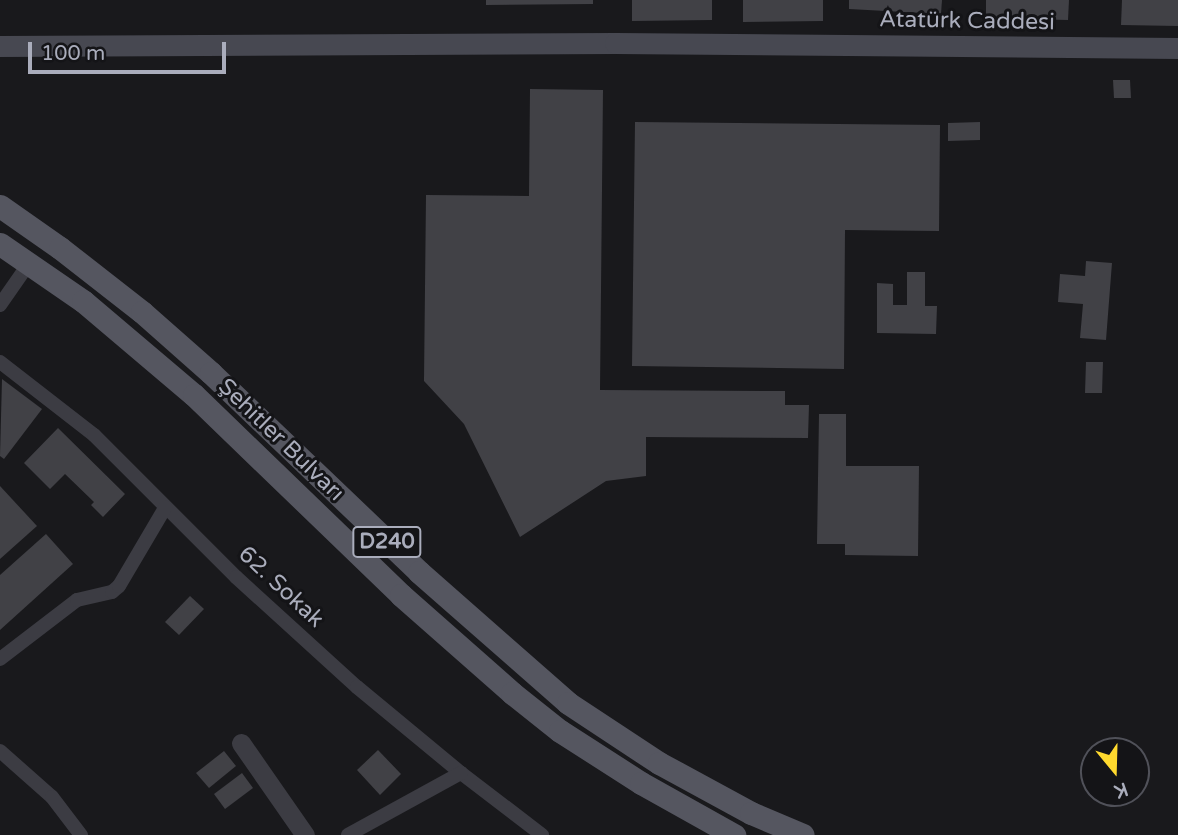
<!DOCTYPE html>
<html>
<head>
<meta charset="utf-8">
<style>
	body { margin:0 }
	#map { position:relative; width:1178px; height:835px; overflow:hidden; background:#19191c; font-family:"Varela Round",sans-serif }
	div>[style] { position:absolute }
	.building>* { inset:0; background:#414146 }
	.minor>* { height:14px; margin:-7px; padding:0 7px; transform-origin:7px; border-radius:7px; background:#3c3c43 }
	.tertiary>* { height:19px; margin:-9.5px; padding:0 9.5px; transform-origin:9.5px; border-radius:9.5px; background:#3c3c43 }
	.secondary>* { height:21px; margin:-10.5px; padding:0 10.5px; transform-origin:10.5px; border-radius:10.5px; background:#474851 }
	.primary>* { height:23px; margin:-11.5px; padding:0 11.5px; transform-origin:11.5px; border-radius:11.5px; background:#555660 }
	span { translate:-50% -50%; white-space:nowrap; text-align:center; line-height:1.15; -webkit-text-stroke:6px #141417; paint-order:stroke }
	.shield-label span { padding:2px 5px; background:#141417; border:2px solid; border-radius:5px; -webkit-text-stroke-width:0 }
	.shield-label { font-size:21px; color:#aaadbc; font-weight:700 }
	.street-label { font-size:23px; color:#aaadbc }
	.north { position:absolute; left:1080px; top:737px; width:70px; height:70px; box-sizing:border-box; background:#141417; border:2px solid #505159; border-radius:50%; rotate:161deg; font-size:19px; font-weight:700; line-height:28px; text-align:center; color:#aaadbc }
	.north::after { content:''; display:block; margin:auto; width:24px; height:32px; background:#ffd92e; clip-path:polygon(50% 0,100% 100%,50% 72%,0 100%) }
	.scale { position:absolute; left:28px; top:42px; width:198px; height:32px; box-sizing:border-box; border:4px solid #aaadbc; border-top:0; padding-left:9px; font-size:21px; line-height:24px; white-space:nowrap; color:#aaadbc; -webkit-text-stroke:5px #141417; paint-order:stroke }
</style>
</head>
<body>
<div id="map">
	<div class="building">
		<i style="clip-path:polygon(486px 0,593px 0,593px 4px,486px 5px)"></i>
		<i style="clip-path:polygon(632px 0,712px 0,712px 20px,632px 21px)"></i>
		<i style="clip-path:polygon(743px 0,823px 0,823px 21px,743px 22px)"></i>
		<i style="clip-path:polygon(849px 0,942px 0,941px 14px,849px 9px)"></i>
		<i style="clip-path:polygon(986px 0,1069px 0,1068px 20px,986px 18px)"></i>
		<i style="clip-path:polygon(1122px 0,1178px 0,1178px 26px,1121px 25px)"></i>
		<i style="clip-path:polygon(1113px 80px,1130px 80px,1131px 98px,1114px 98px)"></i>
		<i style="clip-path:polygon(530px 89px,603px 90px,600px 390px,785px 391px,785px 405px,809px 405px,808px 438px,646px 437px,646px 476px,606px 481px,520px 537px,464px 424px,424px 381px,426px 195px,529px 196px)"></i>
		<i style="clip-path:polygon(635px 122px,940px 125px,939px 231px,845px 230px,844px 369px,632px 366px)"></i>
		<i style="clip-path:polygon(980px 122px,980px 140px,948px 141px,948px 123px)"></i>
		<i style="clip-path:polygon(1086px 261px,1112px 263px,1106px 340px,1080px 338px,1083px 304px,1058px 302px,1060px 274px,1085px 276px)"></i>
		<i style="clip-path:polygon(907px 272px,925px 272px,925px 306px,937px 306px,936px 334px,877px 333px,877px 283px,893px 284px,893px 305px,907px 305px)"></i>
		<i style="clip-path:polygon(1086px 362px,1103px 362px,1102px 393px,1085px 393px)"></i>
		<i style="clip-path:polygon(2px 379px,42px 409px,4px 459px,0 456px)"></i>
		<i style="clip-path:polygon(819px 414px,846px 414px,846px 466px,919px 466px,918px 556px,845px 555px,845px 544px,817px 544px)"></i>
		<i style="clip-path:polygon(58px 428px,125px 494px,103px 517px,91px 505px,94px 502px,65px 474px,50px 489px,24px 463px)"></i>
		<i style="clip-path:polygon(0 486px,37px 526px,0 559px)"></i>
		<i style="clip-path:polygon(46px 534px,73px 564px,0 630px,0 575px)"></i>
		<i style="clip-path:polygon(190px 596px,204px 609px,179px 635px,165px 622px)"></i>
		<i style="clip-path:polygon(378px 750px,401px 774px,380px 795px,357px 770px)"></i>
		<i style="clip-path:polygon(224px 751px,236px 766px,209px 788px,196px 773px)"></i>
		<i style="clip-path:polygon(242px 773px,253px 788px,225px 809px,214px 794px)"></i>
	</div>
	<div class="minor">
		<i style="left:0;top:305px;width:52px;rotate:-55.1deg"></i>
		<i style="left:0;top:362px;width:119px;rotate:37.8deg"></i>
		<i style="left:94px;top:435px;width:201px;rotate:45deg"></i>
		<i style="left:236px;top:577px;width:164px;rotate:42.3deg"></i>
		<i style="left:357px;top:687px;width:135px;rotate:39.6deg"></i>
		<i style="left:461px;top:773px;width:102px;rotate:37.4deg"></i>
		<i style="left:0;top:659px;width:97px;rotate:-37.5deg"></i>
		<i style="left:77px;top:600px;width:36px;rotate:-13deg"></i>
		<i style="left:112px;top:592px;width:9px;rotate:-41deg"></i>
		<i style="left:119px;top:586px;width:91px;rotate:-59.5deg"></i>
		<i style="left:0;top:751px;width:69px;rotate:41.5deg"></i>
		<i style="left:52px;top:797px;width:48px;rotate:52.7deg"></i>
		<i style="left:348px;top:835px;width:129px;rotate:-28.8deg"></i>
	</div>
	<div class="tertiary">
		<i style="left:241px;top:743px;width:112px;rotate:55.2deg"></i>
	</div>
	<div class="secondary">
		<i style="left:0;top:46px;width:615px;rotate:-0.28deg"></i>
		<i style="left:615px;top:43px;width:563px;rotate:0.51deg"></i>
	</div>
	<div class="primary">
		<i style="left:0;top:206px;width:73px;rotate:35deg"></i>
		<i style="left:60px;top:248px;width:104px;rotate:38deg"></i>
		<i style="left:142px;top:312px;width:92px;rotate:41.5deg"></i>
		<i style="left:211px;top:373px;width:288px;rotate:43.7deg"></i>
		<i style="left:419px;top:572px;width:198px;rotate:41.3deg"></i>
		<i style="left:568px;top:703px;width:109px;rotate:33.4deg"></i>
		<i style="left:659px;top:763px;width:105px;rotate:28.5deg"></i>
		<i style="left:751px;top:813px;width:56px;rotate:22.9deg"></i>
		<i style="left:0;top:244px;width:101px;rotate:34.5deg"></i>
		<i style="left:83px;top:301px;width:145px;rotate:40.3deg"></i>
		<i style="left:194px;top:395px;width:288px;rotate:44deg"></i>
		<i style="left:401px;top:595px;width:148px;rotate:41.4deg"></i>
		<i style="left:512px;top:693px;width:61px;rotate:38.4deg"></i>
		<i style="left:560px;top:731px;width:96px;rotate:32.7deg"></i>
		<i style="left:641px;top:783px;width:107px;rotate:29.2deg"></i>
	</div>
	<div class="shield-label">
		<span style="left:387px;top:542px">D240</span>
	</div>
	<div class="street-label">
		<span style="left:967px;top:21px;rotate:1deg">Atatürk Caddesi</span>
		<span style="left:281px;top:440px;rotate:44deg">Şehitler Bulvarı</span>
		<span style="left:281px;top:587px;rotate:43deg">62. Sokak</span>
	</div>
	<div class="north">K</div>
	<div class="scale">100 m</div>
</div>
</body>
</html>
